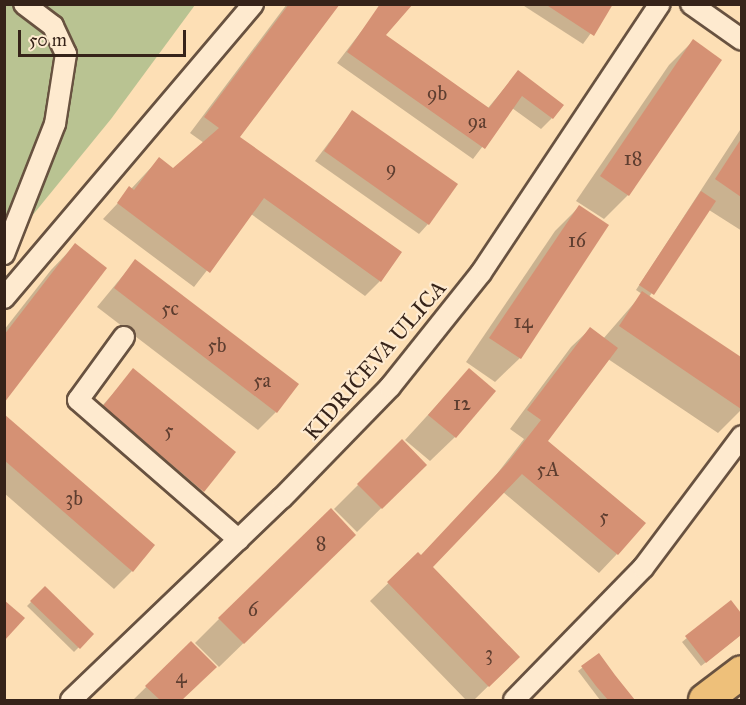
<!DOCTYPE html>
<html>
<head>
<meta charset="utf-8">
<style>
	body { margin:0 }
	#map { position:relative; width:746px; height:705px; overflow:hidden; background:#fddfb5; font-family:"IM FELL Great Primer",serif }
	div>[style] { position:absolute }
	.green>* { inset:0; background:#b9c392 }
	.shadow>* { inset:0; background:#0003 }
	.building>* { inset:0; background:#d59174 }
	.roads { filter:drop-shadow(2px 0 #685240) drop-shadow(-2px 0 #685240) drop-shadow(0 2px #685240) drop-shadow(0 -2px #685240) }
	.minor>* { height:20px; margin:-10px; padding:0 10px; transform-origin:10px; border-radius:10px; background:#feeacf }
	.primary>* { height:32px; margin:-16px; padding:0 16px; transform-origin:16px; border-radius:16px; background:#eec07a }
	span { translate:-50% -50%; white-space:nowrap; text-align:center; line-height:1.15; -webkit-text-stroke:4.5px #feeacf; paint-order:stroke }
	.number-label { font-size:20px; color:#5e3e30 }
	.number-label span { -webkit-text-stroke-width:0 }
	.street-label { font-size:22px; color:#362319 }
	.frame { position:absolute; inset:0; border:6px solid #362319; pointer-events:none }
	.scale { position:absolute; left:18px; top:30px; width:168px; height:27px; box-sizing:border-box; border:3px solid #362319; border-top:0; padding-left:8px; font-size:18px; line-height:21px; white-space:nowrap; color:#362319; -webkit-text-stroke:4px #feeacf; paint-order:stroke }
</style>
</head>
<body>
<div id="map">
	<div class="green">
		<i style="clip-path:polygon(5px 5px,195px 5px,111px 119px,5px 249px)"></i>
	</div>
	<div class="shadow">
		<i style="clip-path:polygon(287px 4px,332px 4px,238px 137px,380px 281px,365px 296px,251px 214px,194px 287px,103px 219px,159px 159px,173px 170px,204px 143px,190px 133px)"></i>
		<i style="clip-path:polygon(521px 4px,612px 4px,583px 44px)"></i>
		<i style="clip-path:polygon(367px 24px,488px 108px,518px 72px,552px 118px,541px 129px,512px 108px,473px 159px,337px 63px)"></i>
		<i style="clip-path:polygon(693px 41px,628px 195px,604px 219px,576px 201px,669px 65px)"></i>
		<i style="clip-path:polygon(352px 112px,428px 224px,419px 234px,315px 161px)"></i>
		<i style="clip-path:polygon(742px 127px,742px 231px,709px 210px,649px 297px,742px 359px,742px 409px,718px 433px,608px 359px,546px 441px,617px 554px,599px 573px,503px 492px,430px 567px,518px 657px,474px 700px,466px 700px,370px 601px,418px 554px,420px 557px,490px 483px,524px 439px,510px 429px,571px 347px,590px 329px,603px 339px,642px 294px,636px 290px)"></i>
		<i style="clip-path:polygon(579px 207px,520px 358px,495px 382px,466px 362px,555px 231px)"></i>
		<i style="clip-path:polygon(75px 245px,4px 399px,4px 330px,51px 270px)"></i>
		<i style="clip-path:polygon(135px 261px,276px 412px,258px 430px,97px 307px)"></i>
		<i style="clip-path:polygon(134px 370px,202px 491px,184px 509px,86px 424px)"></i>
		<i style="clip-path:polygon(469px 370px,455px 437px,430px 461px,405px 440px)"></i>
		<i style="clip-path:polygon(4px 416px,132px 571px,114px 589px,4px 493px)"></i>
		<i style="clip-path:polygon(402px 441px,425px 465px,357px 532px,334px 509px)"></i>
		<i style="clip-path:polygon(330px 559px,219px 667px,195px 643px,219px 619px)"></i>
		<i style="clip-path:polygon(45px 588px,92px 634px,74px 652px,27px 606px)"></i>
		<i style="clip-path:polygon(731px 602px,742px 616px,742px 634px,701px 666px,682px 642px)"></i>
		<i style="clip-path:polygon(191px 643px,214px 667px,181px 700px,133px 700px)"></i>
		<i style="clip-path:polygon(599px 655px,633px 700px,600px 700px,578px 671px)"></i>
	</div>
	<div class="building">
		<i style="clip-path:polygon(289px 4px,340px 4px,240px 137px,402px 252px,381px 282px,264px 198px,210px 273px,117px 203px,129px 186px,134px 190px,159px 157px,173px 168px,219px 128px,204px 117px)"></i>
		<i style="clip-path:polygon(380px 4px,413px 4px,386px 35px,489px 108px,518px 70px,564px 105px,553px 119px,522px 96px,485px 149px,347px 52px)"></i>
		<i style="clip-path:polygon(545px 4px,613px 4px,594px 36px)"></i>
		<i style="clip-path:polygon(693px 39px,722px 60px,629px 196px,600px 176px)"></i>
		<i style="clip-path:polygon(352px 110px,458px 184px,429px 225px,324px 151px)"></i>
		<i style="clip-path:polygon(741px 139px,741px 197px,715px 179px)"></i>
		<i style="clip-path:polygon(701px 191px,716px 201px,654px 295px,639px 285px)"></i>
		<i style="clip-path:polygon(579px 205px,609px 225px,521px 359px,489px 338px)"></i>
		<i style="clip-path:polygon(75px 243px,107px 268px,4px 403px,4px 335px)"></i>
		<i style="clip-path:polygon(135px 259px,299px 384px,277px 413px,114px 288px)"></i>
		<i style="clip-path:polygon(642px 291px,741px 357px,741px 409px,619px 326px)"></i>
		<i style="clip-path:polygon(590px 327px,618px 348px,548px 441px,646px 523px,618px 555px,522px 474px,433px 567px,520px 657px,489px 687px,387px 582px,418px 552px,421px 555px,508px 462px,541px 420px,527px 410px)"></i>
		<i style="clip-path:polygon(133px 368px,236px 452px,204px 492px,103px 406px)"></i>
		<i style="clip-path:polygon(469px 368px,496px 391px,456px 438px,428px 415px)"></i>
		<i style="clip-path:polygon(4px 414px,155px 545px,133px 572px,4px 460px)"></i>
		<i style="clip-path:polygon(402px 439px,427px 465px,382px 509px,357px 484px)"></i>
		<i style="clip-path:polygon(331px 508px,356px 535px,244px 644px,218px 618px)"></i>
		<i style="clip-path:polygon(45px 586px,94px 634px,80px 649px,30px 601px)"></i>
		<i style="clip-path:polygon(4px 600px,25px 618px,4px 641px)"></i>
		<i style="clip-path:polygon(731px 600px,741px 613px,741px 635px,706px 663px,685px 636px)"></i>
		<i style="clip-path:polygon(191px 641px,217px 667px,182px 700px,160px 700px,145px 686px)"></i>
		<i style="clip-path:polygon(599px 653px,615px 675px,635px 700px,608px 700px,596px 686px,581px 666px)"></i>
	</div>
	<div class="roads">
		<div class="minor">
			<i style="left:691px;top:4px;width:62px;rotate:35.2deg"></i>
			<i style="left:4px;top:254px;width:140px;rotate:-68.6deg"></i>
			<i style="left:55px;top:124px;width:71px;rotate:-81.1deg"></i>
			<i style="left:66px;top:54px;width:31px;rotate:-115deg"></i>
			<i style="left:53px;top:26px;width:36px;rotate:-143deg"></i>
			<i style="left:4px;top:298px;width:385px;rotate:-49.7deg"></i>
			<i style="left:124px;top:337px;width:78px;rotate:126.1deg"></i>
			<i style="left:78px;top:400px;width:213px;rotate:41deg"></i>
			<i style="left:71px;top:700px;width:292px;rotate:-43.8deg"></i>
			<i style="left:282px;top:498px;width:155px;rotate:-45.8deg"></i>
			<i style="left:390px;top:387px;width:146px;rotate:-51.4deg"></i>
			<i style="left:481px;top:273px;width:323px;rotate:-56.4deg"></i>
			<i style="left:514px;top:700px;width:185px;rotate:-45.7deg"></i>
			<i style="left:643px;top:568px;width:165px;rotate:-53.1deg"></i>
		</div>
		<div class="primary">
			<i style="left:705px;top:700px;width:46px;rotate:-37.1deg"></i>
		</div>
	</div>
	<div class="number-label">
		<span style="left:437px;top:93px">9b</span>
		<span style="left:477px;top:121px">9a</span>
		<span style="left:633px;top:158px">18</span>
		<span style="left:391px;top:168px">9</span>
		<span style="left:577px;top:240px">16</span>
		<span style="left:170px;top:308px">5c</span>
		<span style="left:523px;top:321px">14</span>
		<span style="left:217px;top:345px">5b</span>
		<span style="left:262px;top:380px">5a</span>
		<span style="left:462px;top:403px">12</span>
		<span style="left:169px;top:430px">5</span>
		<span style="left:548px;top:469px">5A</span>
		<span style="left:74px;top:498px">3b</span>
		<span style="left:604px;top:516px">5</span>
		<span style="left:321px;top:543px">8</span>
		<span style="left:253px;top:609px">6</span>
		<span style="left:489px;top:653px">3</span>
		<span style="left:181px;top:676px">4</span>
	</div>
	<div class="street-label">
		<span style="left:375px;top:360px;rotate:-49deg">KIDRIČEVA ULICA</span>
	</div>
	<div class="frame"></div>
	<div class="scale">50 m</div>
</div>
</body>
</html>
